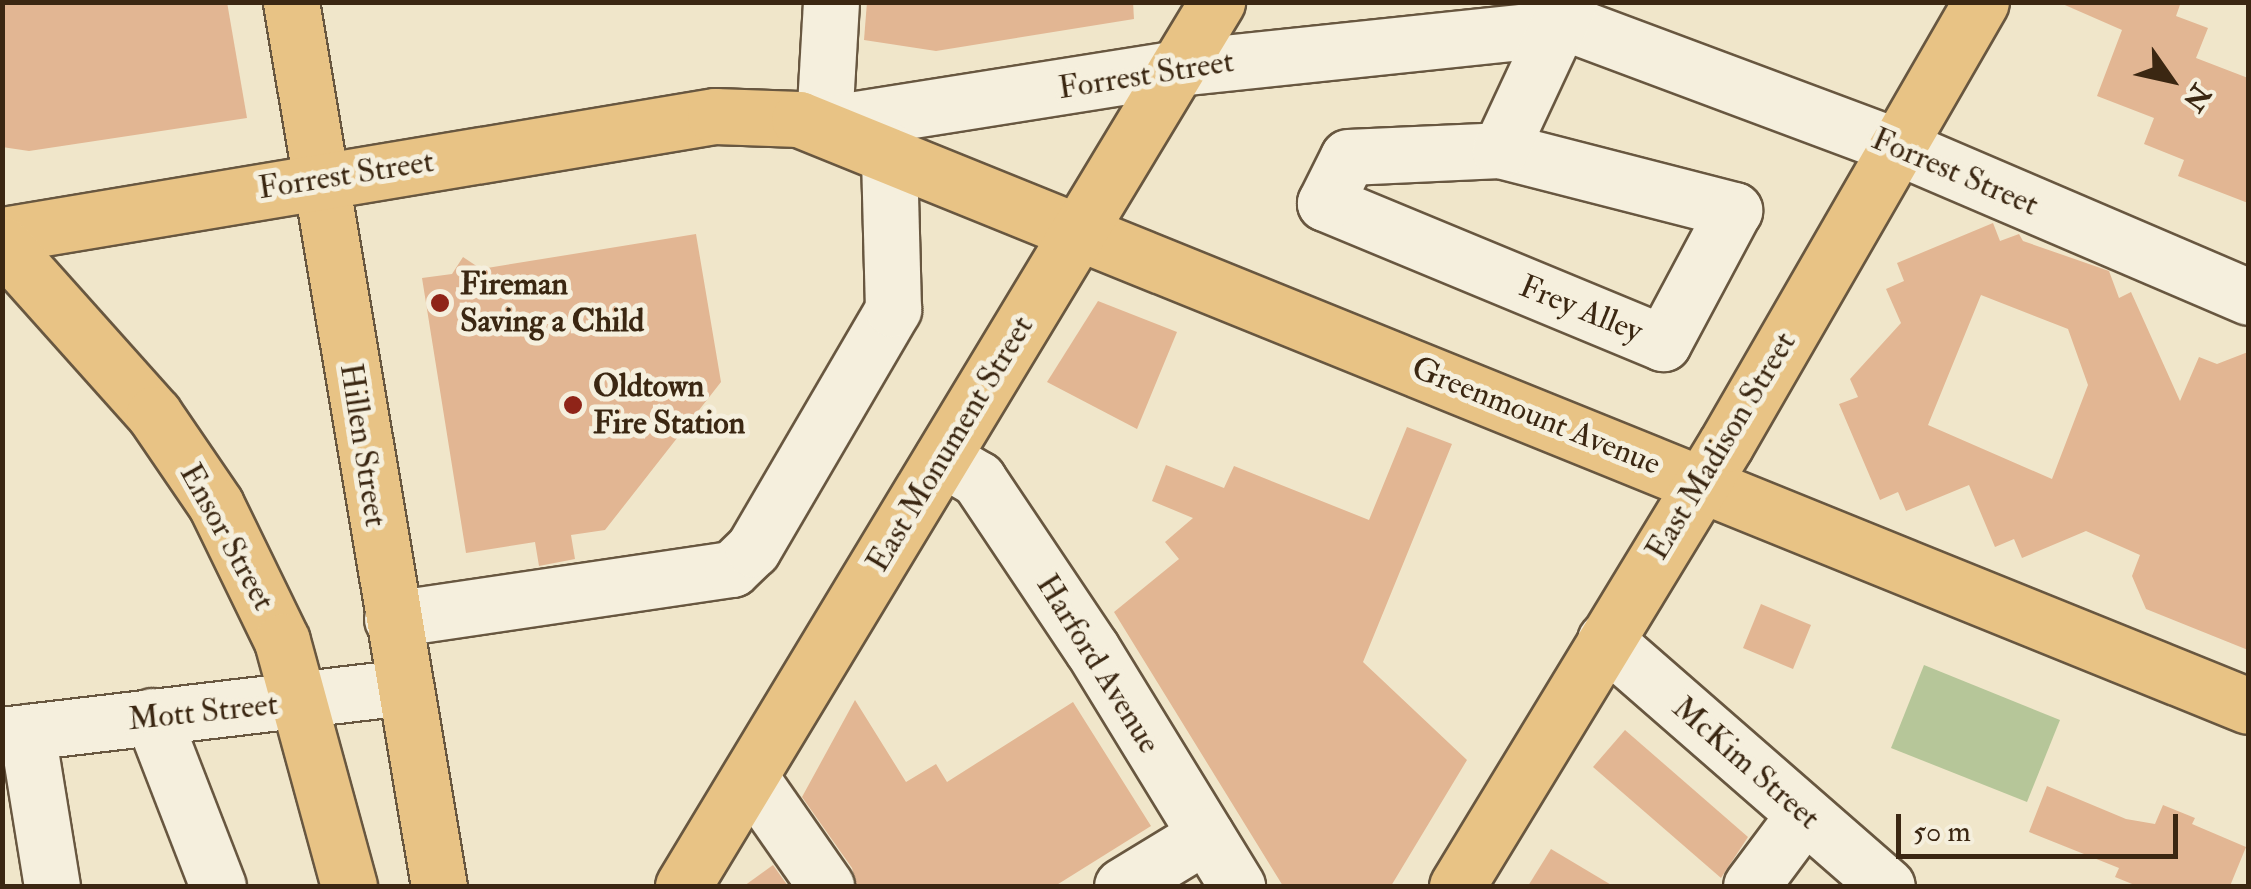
<!DOCTYPE html>
<html>
<head>
<meta charset="utf-8">
<style>
	body { margin:0 }
	#map { position:relative; width:2251px; height:889px; overflow:hidden; background:#f0e6ca; font-family:"IM FELL Double Pica",serif }
	div>[style] { position:absolute }
	.green>* { inset:0; background:#b6c699 }
	.building>* { inset:0; background:#e2b693 }
	.roads { filter:drop-shadow(2px 0 #685740) drop-shadow(-2px 0 #685740) drop-shadow(0 2px #685740) drop-shadow(0 -2px #685740) }
	.minor>* { height:55px; margin:-27.5px; padding:0 27.5px; transform-origin:27.5px; border-radius:27.5px; background:#f5efdd }
	.major>* { height:55px; margin:-27.5px; padding:0 27.5px; transform-origin:27.5px; border-radius:27.5px; background:#e8c385 }
	.dots>* { width:28px; height:28px; translate:-50% -50%; box-sizing:border-box; border:5px solid #f5efdd; border-radius:50% }
	span { translate:-50% -50%; white-space:nowrap; text-align:center; line-height:1.15; -webkit-text-stroke:10px #f5efdd; paint-order:stroke }
	.street-label { font-size:32px; color:#3b2712 }
	.poi-label { font-size:32px; color:#3b2712; font-weight:700 }
	.left { translate:0 -50%; text-align:left }
	.frame { position:absolute; inset:0; border:5px solid #3b2712; pointer-events:none }
	.north { position:absolute; left:2121px; top:30px; width:100px; height:100px; -webkit-text-stroke:8px #f5efdd; paint-order:stroke; rotate:124deg; font-size:28px; font-weight:700; line-height:40px; text-align:center; color:#3b2712 }
	.north::after { content:''; display:block; margin:auto; width:35px; height:45px; background:#3b2712; clip-path:polygon(50% 0,100% 100%,50% 72%,0 100%) }
	.scale { position:absolute; left:1896px; top:814px; width:282px; height:45px; box-sizing:border-box; border:5px solid #3b2712; border-top:0; padding-left:12px; font-size:30px; line-height:35px; white-space:nowrap; color:#3b2712; -webkit-text-stroke:8px #f5efdd; paint-order:stroke }
</style>
</head>
<body>
<div id="map">
	<div class="green">
		<i style="clip-path:polygon(1924px 665px,2060px 720px,2027px 802px,1891px 748px)"></i>
	</div>
	<div class="building">
		<i style="clip-path:polygon(2px 2px,227px 2px,247px 118px,29px 151px,2px 147px)"></i>
		<i style="clip-path:polygon(867px 2px,1133px 2px,1134px 19px,936px 51px,864px 40px)"></i>
		<i style="clip-path:polygon(2058px 2px,2181px 2px,2176px 16px,2208px 28px,2196px 58px,2248px 78px,2248px 203px,2178px 176px,2184px 160px,2144px 144px,2154px 118px,2097px 96px,2122px 30px)"></i>
		<i style="clip-path:polygon(evenodd,1993px 223px,2000px 241px,2019px 234px,2023px 241px,2109px 271px,2119px 298px,2131px 292px,2180px 401px,2199px 357px,2217px 364px,2248px 352px,2248px 650px,2146px 609px,2132px 576px,2140px 555px,2086px 531px,2022px 558px,2014px 539px,1995px 547px,1969px 485px,1906px 511px,1898px 492px,1880px 500px,1839px 404px,1858px 397px,1850px 379px,1901px 323px,1886px 289px,1904px 281px,1897px 263px,1993px 223px,1981px 295px,2068px 329px,2088px 385px,2052px 479px,1928px 425px,1981px 295px)"></i>
		<i style="clip-path:polygon(696px 234px,721px 382px,605px 530px,571px 535px,575px 559px,539px 566px,535px 542px,466px 553px,422px 278px,452px 274px,463px 257px,481px 269px)"></i>
		<i style="clip-path:polygon(1098px 301px,1177px 332px,1137px 429px,1047px 382px)"></i>
		<i style="clip-path:polygon(1407px 427px,1452px 444px,1363px 662px,1467px 760px,1391px 886px,1283px 886px,1114px 612px,1179px 559px,1165px 542px,1193px 518px,1152px 501px,1166px 465px,1224px 488px,1234px 466px,1369px 520px)"></i>
		<i style="clip-path:polygon(1761px 604px,1811px 625px,1793px 669px,1743px 648px)"></i>
		<i style="clip-path:polygon(855px 700px,906px 782px,936px 764px,947px 782px,1073px 702px,1151px 826px,1055px 886px,857px 886px,852px 868px,802px 797px)"></i>
		<i style="clip-path:polygon(1625px 730px,1748px 837px,1721px 878px,1593px 767px)"></i>
		<i style="clip-path:polygon(2047px 786px,2126px 819px,2155px 824px,2163px 805px,2195px 818px,2192px 824px,2246px 847px,2230px 886px,2137px 886px,2115px 877px,2119px 868px,2029px 832px)"></i>
		<i style="clip-path:polygon(1551px 849px,1613px 886px,1528px 886px)"></i>
		<i style="clip-path:polygon(773px 865px,788px 886px,744px 886px)"></i>
	</div>
	<div class="roads">
		<div class="minor">
			<i style="left:831px;top:2px;width:122px;rotate:93.3deg"></i>
			<i style="left:824px;top:124px;width:357px;rotate:-9deg"></i>
			<i style="left:1177px;top:68px;width:400px;rotate:-6deg"></i>
			<i style="left:1575px;top:26px;width:340px;rotate:20.5deg"></i>
			<i style="left:1894px;top:145px;width:385px;rotate:23.2deg"></i>
			<i style="left:1500px;top:150px;width:242px;rotate:14.4deg"></i>
			<i style="left:1734px;top:210px;width:151px;rotate:118.1deg"></i>
			<i style="left:1663px;top:343px;width:366px;rotate:-157.5deg"></i>
			<i style="left:1325px;top:203px;width:51px;rotate:-63.4deg"></i>
			<i style="left:1348px;top:157px;width:152px;rotate:-2.6deg"></i>
			<i style="left:1500px;top:150px;width:163px;rotate:-65deg"></i>
			<i style="left:942px;top:458px;width:42px;rotate:30.3deg"></i>
			<i style="left:978px;top:479px;width:205px;rotate:56.2deg"></i>
			<i style="left:1092px;top:649px;width:278px;rotate:58.5deg"></i>
			<i style="left:392px;top:619px;width:344px;rotate:-8.4deg"></i>
			<i style="left:732px;top:569px;width:29px;rotate:-44deg"></i>
			<i style="left:753px;top:549px;width:278px;rotate:-59.7deg"></i>
			<i style="left:893px;top:309px;width:158px;rotate:-91.5deg"></i>
			<i style="left:1605px;top:640px;width:374px;rotate:41.1deg"></i>
			<i style="left:152px;top:716px;width:182px;rotate:68.8deg"></i>
			<i style="left:27px;top:732px;width:156px;rotate:80.8deg"></i>
			<i style="left:2px;top:735px;width:404px;rotate:-6.8deg"></i>
			<i style="left:750px;top:777px;width:133px;rotate:55.1deg"></i>
			<i style="left:1122px;top:886px;width:98px;rotate:-31.3deg"></i>
			<i style="left:1751px;top:886px;width:89px;rotate:-53.3deg"></i>
		</div>
		<div class="major">
			<i style="left:291px;top:2px;width:896px;rotate:80.5deg"></i>
			<i style="left:2px;top:235px;width:723px;rotate:-9.48deg"></i>
			<i style="left:715px;top:116px;width:84px;rotate:2deg"></i>
			<i style="left:799px;top:119px;width:1563px;rotate:22.05deg"></i>
			<i style="left:2px;top:244px;width:228px;rotate:48.2deg"></i>
			<i style="left:154px;top:414px;width:110px;rotate:55.7deg"></i>
			<i style="left:216px;top:505px;width:151px;rotate:64.1deg"></i>
			<i style="left:282px;top:641px;width:254px;rotate:74.7deg"></i>
			<i style="left:683px;top:886px;width:1033px;rotate:-58.86deg"></i>
			<i style="left:1457px;top:886px;width:517px;rotate:-58.68deg"></i>
			<i style="left:1726px;top:444px;width:510px;rotate:-60.02deg"></i>
		</div>
	</div>
	<div class="dots">
		<i style="left:440px;top:303px;background:#8f2418"></i>
		<i style="left:573px;top:405px;background:#8f2418"></i>
	</div>
	<div class="street-label">
		<span style="left:1146px;top:75px;rotate:-9deg">Forrest Street</span>
		<span style="left:1955px;top:172px;rotate:23deg">Forrest Street</span>
		<span style="left:346px;top:175px;rotate:-9deg">Forrest Street</span>
		<span style="left:1581px;top:309px;rotate:22deg">Frey Alley</span>
		<span style="left:1536px;top:416px;rotate:22deg">Greenmount Avenue</span>
		<span style="left:950px;top:444px;rotate:-59deg">East Monument Street</span>
		<span style="left:363px;top:445px;rotate:81deg">Hillen Street</span>
		<span style="left:1721px;top:446px;rotate:-59deg">East Madison Street</span>
		<span style="left:227px;top:537px;rotate:61deg">Ensor Street</span>
		<span style="left:1098px;top:664px;rotate:58deg">Harford Avenue</span>
		<span style="left:203px;top:712px;rotate:-6deg">Mott Street</span>
		<span style="left:1746px;top:763px;rotate:41deg">McKim Street</span>
	</div>
	<div class="poi-label">
		<span class="left" style="left:460px;top:303px">Fireman<br>Saving a Child</span>
		<span class="left" style="left:593px;top:405px">Oldtown<br>Fire Station</span>
	</div>
	<div class="frame"></div>
	<div class="north">N</div>
	<div class="scale">50 m</div>
</div>
</body>
</html>
